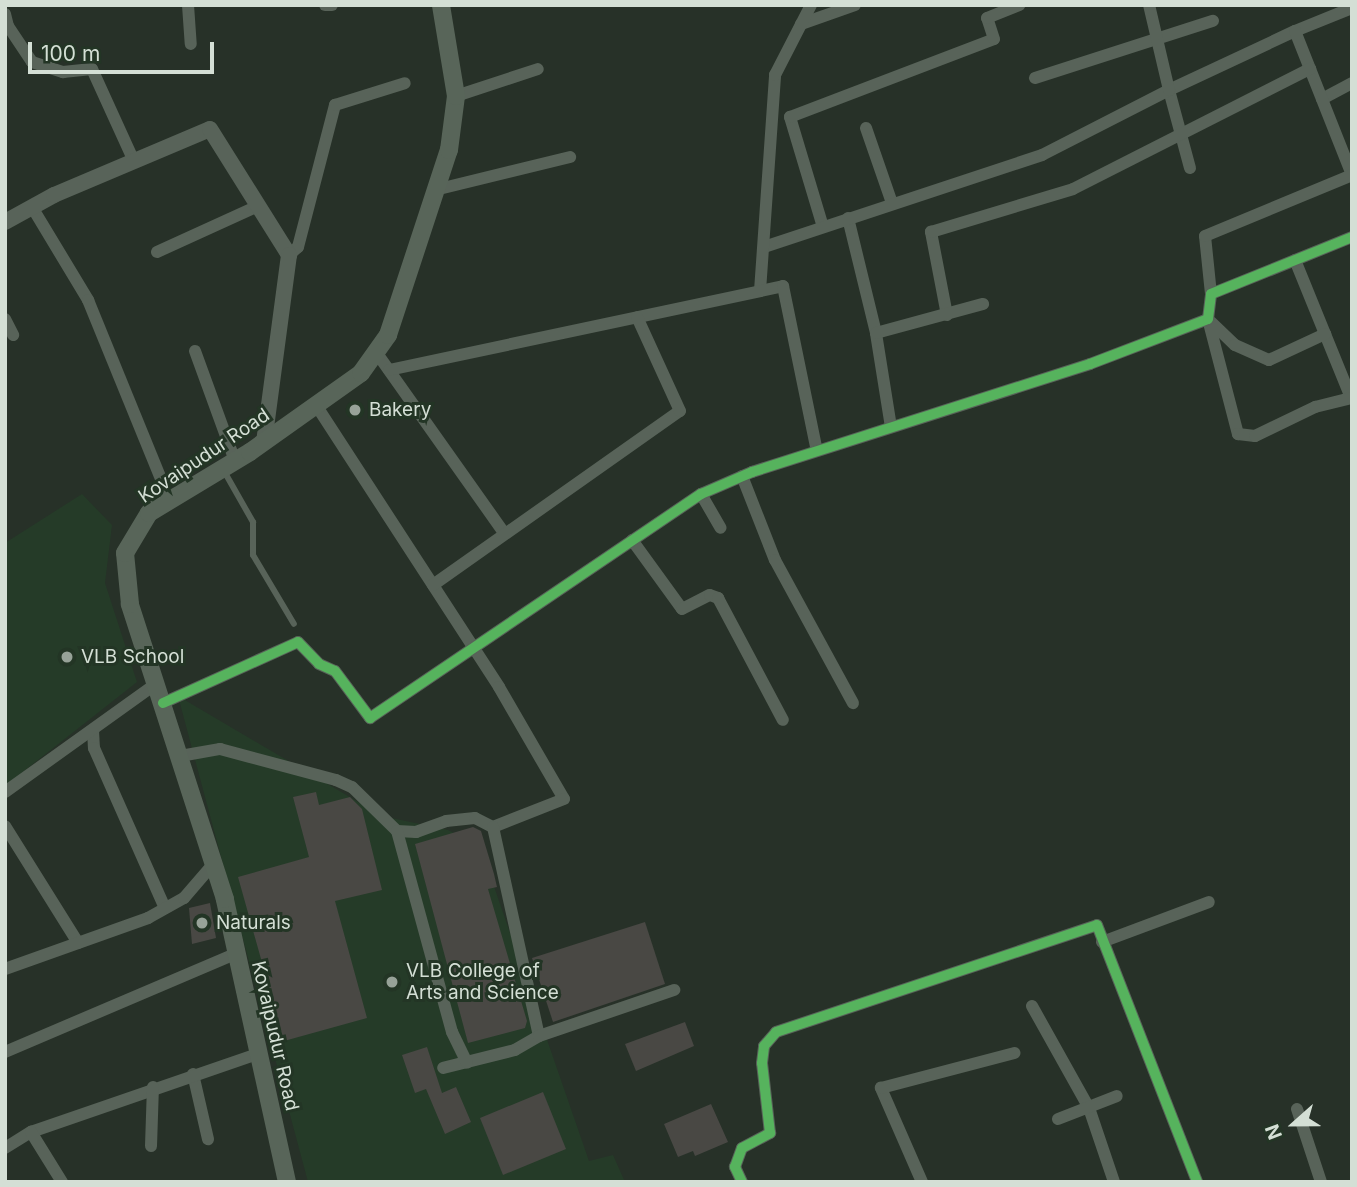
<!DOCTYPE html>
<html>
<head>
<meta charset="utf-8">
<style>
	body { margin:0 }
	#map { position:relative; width:1357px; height:1187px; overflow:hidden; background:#273128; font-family:Inter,sans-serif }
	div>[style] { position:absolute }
	.built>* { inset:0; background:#253b28 }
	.building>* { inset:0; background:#494844 }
	.service>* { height:6px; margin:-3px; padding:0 3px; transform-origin:3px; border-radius:3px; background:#586359 }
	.minor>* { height:12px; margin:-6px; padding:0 6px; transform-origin:6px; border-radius:6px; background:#586359 }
	.tertiary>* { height:16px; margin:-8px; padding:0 8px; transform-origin:8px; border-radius:8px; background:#586359 }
	.secondary>* { height:18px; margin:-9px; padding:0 9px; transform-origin:9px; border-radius:9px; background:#586559 }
	.cycleway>* { height:10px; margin:-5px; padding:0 5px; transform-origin:5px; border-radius:5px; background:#56b35d }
	.dots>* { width:19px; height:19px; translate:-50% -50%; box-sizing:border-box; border:4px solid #233525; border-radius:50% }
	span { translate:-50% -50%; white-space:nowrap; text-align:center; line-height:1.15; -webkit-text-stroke:6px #233525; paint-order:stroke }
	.poi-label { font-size:19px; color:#d4dfd5 }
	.left { translate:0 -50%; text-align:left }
	.street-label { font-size:19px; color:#d4dfd5 }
	.frame { position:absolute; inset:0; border:7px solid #d4dfd5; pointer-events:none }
	.north { position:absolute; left:1259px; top:1089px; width:70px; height:70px; -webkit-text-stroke:5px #233525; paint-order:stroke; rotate:249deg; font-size:19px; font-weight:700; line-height:28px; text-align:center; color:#d4dfd5 }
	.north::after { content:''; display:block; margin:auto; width:24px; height:32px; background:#d4dfd5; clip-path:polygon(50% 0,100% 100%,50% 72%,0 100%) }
	.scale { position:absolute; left:28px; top:42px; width:186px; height:32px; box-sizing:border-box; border:4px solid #d4dfd5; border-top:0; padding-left:9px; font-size:21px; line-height:24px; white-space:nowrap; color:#d4dfd5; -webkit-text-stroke:5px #233525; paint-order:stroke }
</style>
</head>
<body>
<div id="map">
	<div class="built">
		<i style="clip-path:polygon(82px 494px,112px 525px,105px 583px,137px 682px,5px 786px,5px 543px)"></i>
		<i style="clip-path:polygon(178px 696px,382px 816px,448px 830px,480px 846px,589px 1161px,613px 1155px,625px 1182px,308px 1182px)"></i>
	</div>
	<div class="building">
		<i style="clip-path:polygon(316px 792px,319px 805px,350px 797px,362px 809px,382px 890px,335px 901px,367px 1018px,284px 1041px,238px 877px,309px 857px,293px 797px)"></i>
		<i style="clip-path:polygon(473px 827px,481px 831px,494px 874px,497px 887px,488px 889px,527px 1021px,525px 1028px,468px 1043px,415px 844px)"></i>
		<i style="clip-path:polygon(210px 903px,216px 938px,192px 944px,189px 908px)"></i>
		<i style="clip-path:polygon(645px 922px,665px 984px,553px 1022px,532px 958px)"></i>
		<i style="clip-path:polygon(685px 1022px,694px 1046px,636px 1071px,625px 1044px)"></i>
		<i style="clip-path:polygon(427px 1047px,442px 1093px,456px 1087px,471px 1122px,445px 1134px,426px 1089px,415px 1093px,402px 1055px)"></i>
		<i style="clip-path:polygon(543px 1092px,566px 1149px,503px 1175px,480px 1118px)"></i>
		<i style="clip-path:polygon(711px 1104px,728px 1142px,695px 1156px,693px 1151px,678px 1157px,664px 1124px)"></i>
	</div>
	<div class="service">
		<i style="left:224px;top:471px;width:59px;rotate:60.4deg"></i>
		<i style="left:253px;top:522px;width:33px;rotate:90deg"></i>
		<i style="left:253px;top:555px;width:80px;rotate:59.3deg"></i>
	</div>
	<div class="minor">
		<i style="left:188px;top:5px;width:39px;rotate:86deg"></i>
		<i style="left:325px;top:5px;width:7px"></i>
		<i style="left:5px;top:14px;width:12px;rotate:76deg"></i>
		<i style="left:8px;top:26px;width:43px;rotate:56.3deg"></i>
		<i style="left:32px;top:62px;width:33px;rotate:18deg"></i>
		<i style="left:63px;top:72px;width:29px;rotate:-6deg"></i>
		<i style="left:92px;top:69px;width:101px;rotate:65.5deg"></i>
		<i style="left:801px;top:24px;width:57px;rotate:-19.4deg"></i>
		<i style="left:1295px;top:31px;width:61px;rotate:-22deg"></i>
		<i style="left:1035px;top:78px;width:187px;rotate:-17.8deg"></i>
		<i style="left:456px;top:96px;width:86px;rotate:-18.2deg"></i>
		<i style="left:1322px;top:99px;width:34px;rotate:-28deg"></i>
		<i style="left:866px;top:128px;width:79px;rotate:70.9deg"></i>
		<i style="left:1190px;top:168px;width:81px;rotate:-105.1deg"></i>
		<i style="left:1169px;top:90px;width:139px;rotate:-25.1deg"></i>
		<i style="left:1295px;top:31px;width:155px;rotate:68.4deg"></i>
		<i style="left:439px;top:189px;width:135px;rotate:-13.7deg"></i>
		<i style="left:32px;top:207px;width:109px;rotate:58.9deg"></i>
		<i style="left:88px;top:300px;width:217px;rotate:67.8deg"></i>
		<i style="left:848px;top:218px;width:118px;rotate:76.3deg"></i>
		<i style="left:823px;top:227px;width:115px;rotate:-106.7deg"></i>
		<i style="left:790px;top:117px;width:218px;rotate:-20.9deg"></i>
		<i style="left:994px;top:39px;width:22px;rotate:-108deg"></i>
		<i style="left:987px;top:18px;width:35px;rotate:-22deg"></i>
		<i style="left:764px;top:247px;width:293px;rotate:-18.3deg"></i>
		<i style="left:1042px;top:155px;width:143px;rotate:-27.1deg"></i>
		<i style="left:1169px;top:90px;width:87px;rotate:-103.2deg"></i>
		<i style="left:157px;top:252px;width:111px;rotate:-24.5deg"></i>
		<i style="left:289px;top:255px;width:12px;rotate:-42deg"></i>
		<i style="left:298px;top:247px;width:147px;rotate:-75.4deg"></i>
		<i style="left:335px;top:105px;width:73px;rotate:-17.4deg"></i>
		<i style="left:1295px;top:260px;width:149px;rotate:67.9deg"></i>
		<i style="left:760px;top:291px;width:217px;rotate:-86deg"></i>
		<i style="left:775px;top:75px;width:79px;rotate:-62.8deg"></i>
		<i style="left:1211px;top:294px;width:58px;rotate:-95.9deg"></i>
		<i style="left:1205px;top:236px;width:159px;rotate:-22.5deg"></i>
		<i style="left:947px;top:315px;width:85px;rotate:-100.9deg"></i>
		<i style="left:931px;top:232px;width:148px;rotate:-16.8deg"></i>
		<i style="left:1073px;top:189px;width:266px;rotate:-26.9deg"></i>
		<i style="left:5px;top:319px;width:18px;rotate:63deg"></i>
		<i style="left:1208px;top:319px;width:119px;rotate:75.4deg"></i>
		<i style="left:1238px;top:434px;width:17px;rotate:7deg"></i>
		<i style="left:1255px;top:436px;width:67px;rotate:-25.8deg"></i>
		<i style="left:1315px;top:407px;width:38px;rotate:-14deg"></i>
		<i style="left:1211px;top:322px;width:33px;rotate:44deg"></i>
		<i style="left:1235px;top:345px;width:37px;rotate:24deg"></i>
		<i style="left:1269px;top:360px;width:62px;rotate:-24.9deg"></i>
		<i style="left:195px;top:351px;width:117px;rotate:70deg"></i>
		<i style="left:376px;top:352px;width:222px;rotate:54.7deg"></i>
		<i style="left:389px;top:370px;width:403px;rotate:-12deg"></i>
		<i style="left:783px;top:286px;width:168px;rotate:78.4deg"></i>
		<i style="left:316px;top:405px;width:336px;rotate:57deg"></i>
		<i style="left:499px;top:687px;width:129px;rotate:59.9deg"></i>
		<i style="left:564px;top:799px;width:76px;rotate:158.5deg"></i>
		<i style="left:891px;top:427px;width:95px;rotate:-99.1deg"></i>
		<i style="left:876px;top:333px;width:111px;rotate:-15.2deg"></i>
		<i style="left:742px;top:476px;width:90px;rotate:68.6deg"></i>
		<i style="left:775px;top:560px;width:163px;rotate:61.4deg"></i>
		<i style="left:701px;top:494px;width:39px;rotate:60deg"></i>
		<i style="left:632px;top:540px;width:85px;rotate:54.1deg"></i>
		<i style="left:682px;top:609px;width:31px;rotate:-27deg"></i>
		<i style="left:710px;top:595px;width:9px;rotate:21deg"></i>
		<i style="left:718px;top:598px;width:138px;rotate:62deg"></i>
		<i style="left:433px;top:585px;width:302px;rotate:-35.2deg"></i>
		<i style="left:680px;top:411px;width:103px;rotate:-114.6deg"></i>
		<i style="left:163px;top:703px;width:148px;rotate:-24.3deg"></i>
		<i style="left:298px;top:642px;width:30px;rotate:46deg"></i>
		<i style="left:319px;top:664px;width:17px;rotate:24deg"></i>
		<i style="left:335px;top:671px;width:59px;rotate:53.3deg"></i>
		<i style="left:370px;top:718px;width:400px;rotate:-34.1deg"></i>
		<i style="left:701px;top:494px;width:56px;rotate:-23.3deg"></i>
		<i style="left:752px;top:472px;width:355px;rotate:-17.7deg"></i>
		<i style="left:1090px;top:364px;width:126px;rotate:-20.9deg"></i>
		<i style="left:1208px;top:319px;width:25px;rotate:-83deg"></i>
		<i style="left:1211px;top:294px;width:152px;rotate:-22deg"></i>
		<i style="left:93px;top:730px;width:18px;rotate:87deg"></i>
		<i style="left:94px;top:748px;width:175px;rotate:66.1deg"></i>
		<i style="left:180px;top:756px;width:41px;rotate:-9.9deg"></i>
		<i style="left:220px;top:749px;width:120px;rotate:15deg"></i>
		<i style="left:336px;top:780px;width:17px;rotate:24deg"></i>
		<i style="left:352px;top:787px;width:63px;rotate:44.4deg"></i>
		<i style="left:397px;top:831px;width:19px;rotate:3deg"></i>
		<i style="left:416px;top:832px;width:32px;rotate:-20deg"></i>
		<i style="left:446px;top:821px;width:29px;rotate:-6deg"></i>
		<i style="left:475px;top:818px;width:20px;rotate:27deg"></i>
		<i style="left:493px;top:827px;width:214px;rotate:77.6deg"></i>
		<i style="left:539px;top:1036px;width:28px;rotate:150deg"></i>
		<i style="left:515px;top:1050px;width:74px;rotate:166deg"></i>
		<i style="left:5px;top:792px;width:186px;rotate:-35.6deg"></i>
		<i style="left:5px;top:826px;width:138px;rotate:58deg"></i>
		<i style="left:397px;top:831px;width:208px;rotate:74.7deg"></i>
		<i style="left:452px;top:1032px;width:34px;rotate:64deg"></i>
		<i style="left:1102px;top:942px;width:114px;rotate:-20.5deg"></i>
		<i style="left:5px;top:969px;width:152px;rotate:-19.6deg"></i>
		<i style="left:148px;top:918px;width:41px;rotate:-29.1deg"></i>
		<i style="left:184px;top:898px;width:48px;rotate:-49.3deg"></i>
		<i style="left:1032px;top:1006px;width:117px;rotate:60.8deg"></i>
		<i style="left:1089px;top:1108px;width:78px;rotate:71.3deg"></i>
		<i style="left:539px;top:1036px;width:143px;rotate:-18.8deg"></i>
		<i style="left:5px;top:1052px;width:250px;rotate:-23.1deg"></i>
		<i style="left:193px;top:1074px;width:67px;rotate:77deg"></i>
		<i style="left:1297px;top:1109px;width:77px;rotate:71.8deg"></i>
		<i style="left:1058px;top:1119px;width:63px;rotate:-21.3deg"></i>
		<i style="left:31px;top:1132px;width:239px;rotate:-19deg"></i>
		<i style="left:151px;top:1146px;width:59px;rotate:-88.1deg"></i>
		<i style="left:5px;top:1148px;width:31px;rotate:-32deg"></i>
		<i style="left:31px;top:1132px;width:59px;rotate:58.2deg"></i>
		<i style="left:742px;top:1182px;width:17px;rotate:-115deg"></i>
		<i style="left:735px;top:1167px;width:20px;rotate:-70deg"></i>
		<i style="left:742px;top:1148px;width:32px;rotate:-28deg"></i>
		<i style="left:770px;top:1133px;width:70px;rotate:-96.5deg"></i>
		<i style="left:762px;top:1063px;width:17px;rotate:-83deg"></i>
		<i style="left:764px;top:1046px;width:18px;rotate:-49deg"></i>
		<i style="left:776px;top:1032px;width:338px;rotate:-18.4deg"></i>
		<i style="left:1097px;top:925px;width:276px;rotate:68.7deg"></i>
		<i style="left:922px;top:1182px;width:103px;rotate:-113.6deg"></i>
		<i style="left:881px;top:1088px;width:138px;rotate:-14.7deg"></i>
	</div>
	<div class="tertiary">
		<i style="left:5px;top:222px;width:56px;rotate:-28.9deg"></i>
		<i style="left:54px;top:195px;width:169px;rotate:-22.9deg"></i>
		<i style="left:210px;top:129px;width:149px;rotate:57.9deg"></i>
		<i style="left:289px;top:255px;width:189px;rotate:97.6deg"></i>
	</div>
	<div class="secondary">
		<i style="left:287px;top:1182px;width:290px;rotate:-102.4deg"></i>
		<i style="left:225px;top:899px;width:310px;rotate:-107.9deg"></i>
		<i style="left:130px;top:604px;width:51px;rotate:-95.6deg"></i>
		<i style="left:125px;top:553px;width:47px;rotate:-59deg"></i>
		<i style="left:149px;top:513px;width:118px;rotate:-31.1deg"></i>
		<i style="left:250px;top:452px;width:136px;rotate:-35.4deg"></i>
		<i style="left:361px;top:373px;width:47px;rotate:-54.6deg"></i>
		<i style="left:388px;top:335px;width:195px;rotate:-71.8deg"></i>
		<i style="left:449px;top:150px;width:54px;rotate:-82.6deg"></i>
		<i style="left:456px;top:96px;width:92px;rotate:-99.4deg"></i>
	</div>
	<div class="cycleway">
		<i style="left:163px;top:703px;width:148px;rotate:-24.3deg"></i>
		<i style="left:298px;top:642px;width:30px;rotate:46deg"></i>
		<i style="left:319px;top:664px;width:17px;rotate:24deg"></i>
		<i style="left:335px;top:671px;width:59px;rotate:53.3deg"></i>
		<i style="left:370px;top:718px;width:400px;rotate:-34.1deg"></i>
		<i style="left:701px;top:494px;width:56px;rotate:-23.3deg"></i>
		<i style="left:752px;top:472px;width:355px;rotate:-17.7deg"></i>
		<i style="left:1090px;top:364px;width:126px;rotate:-20.9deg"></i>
		<i style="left:1208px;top:319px;width:25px;rotate:-83deg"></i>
		<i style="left:1211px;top:294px;width:152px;rotate:-22deg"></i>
		<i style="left:742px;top:1182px;width:17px;rotate:-115deg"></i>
		<i style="left:735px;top:1167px;width:20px;rotate:-70deg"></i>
		<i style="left:742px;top:1148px;width:32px;rotate:-28deg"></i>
		<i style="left:770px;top:1133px;width:70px;rotate:-96.5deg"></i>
		<i style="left:762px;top:1063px;width:17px;rotate:-83deg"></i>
		<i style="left:764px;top:1046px;width:18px;rotate:-49deg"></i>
		<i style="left:776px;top:1032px;width:338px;rotate:-18.4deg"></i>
		<i style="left:1097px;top:925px;width:276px;rotate:68.7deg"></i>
	</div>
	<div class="dots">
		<i style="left:355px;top:410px;background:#97a298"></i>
		<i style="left:67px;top:657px;background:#97a298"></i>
		<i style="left:202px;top:923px;background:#97a298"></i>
		<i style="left:392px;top:982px;background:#97a298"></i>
	</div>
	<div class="poi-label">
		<span class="left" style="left:369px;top:410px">Bakery</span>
		<span class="left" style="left:81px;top:657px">VLB School</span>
		<span class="left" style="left:216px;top:923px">Naturals</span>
		<span class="left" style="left:406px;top:982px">VLB College of<br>Arts and Science</span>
	</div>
	<div class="street-label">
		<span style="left:204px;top:456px;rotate:-34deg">Kovaipudur Road</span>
		<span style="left:275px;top:1036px;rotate:77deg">Kovaipudur Road</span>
	</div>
	<div class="frame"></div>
	<div class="north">N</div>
	<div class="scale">100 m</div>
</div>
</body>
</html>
